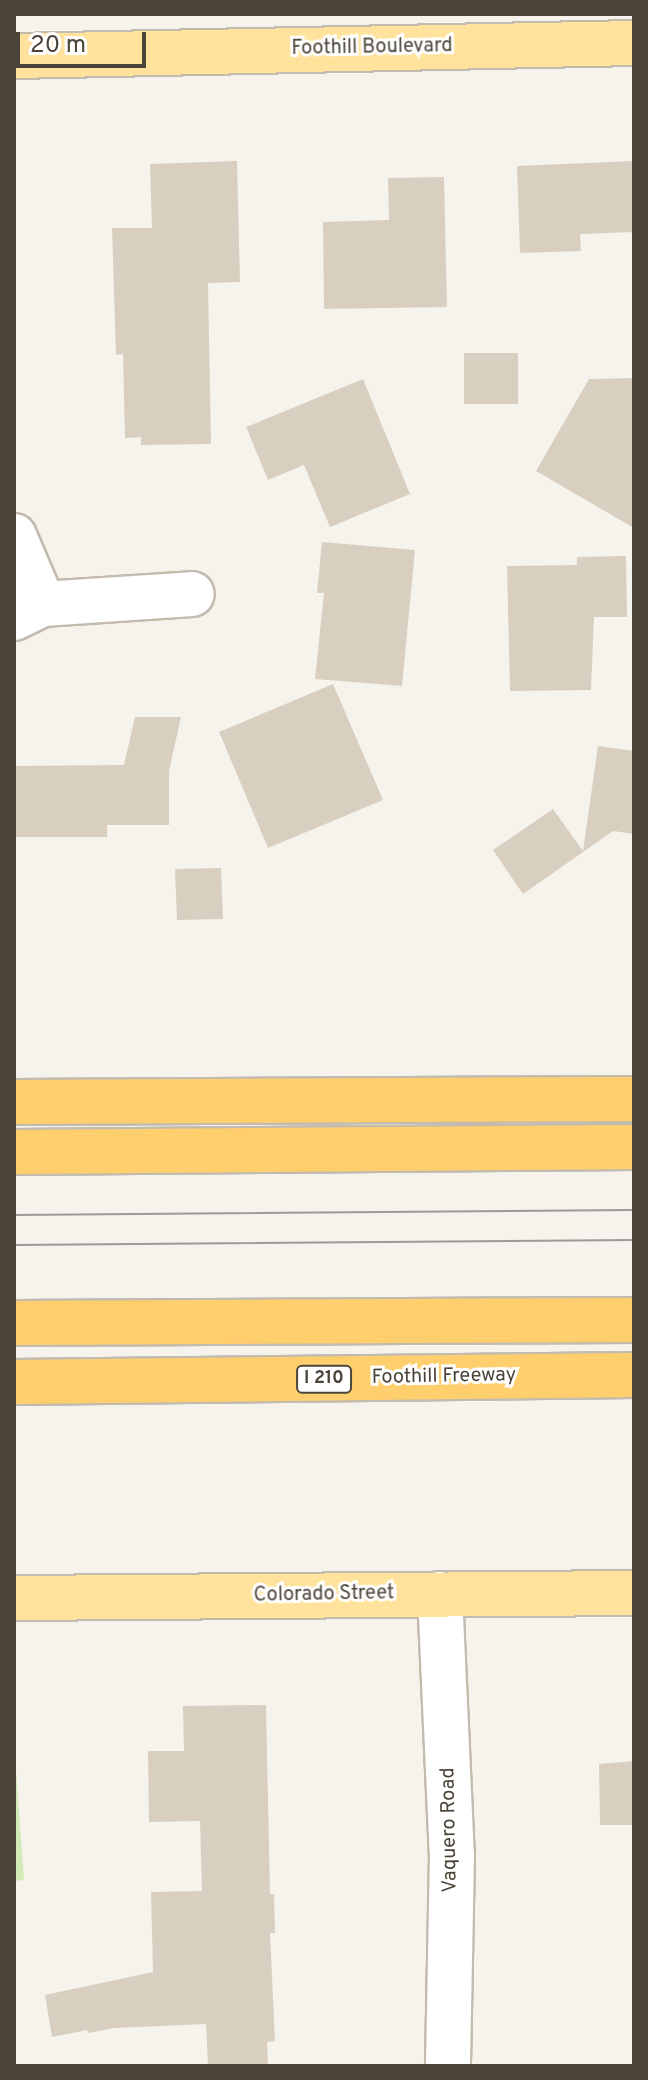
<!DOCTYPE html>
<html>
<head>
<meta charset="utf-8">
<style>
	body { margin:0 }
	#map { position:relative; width:648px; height:2080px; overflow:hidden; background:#f6f3ec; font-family:Overpass,sans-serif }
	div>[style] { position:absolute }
	.green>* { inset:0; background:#d2eab5 }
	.building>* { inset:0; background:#d8cfc1 }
	.roads { filter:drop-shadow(2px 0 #c2bbae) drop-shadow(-2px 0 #c2bbae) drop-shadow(0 2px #c2bbae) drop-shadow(0 -2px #c2bbae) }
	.street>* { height:44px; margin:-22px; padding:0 22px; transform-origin:22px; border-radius:22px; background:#fff }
	.primary>* { height:44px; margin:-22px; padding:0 22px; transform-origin:22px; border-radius:22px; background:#ffe39c }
	.highway>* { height:44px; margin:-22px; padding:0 22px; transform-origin:22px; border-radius:22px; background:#ffcf6e }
	.tram>* { height:2px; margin:-1px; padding:0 1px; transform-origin:1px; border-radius:1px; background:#9a9a9a }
	span { translate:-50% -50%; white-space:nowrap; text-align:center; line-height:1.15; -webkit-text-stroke:6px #fff; paint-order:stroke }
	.shield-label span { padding:2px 6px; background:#fff; border:2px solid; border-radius:6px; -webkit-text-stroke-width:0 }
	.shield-label { font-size:18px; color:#4b4439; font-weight:700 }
	.street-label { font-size:20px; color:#4b4439 }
	.frame { position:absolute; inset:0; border:16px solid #4b4439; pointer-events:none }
	.scale { position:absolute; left:16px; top:32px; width:130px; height:36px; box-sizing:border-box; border:4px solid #4b4439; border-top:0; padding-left:10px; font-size:24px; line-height:28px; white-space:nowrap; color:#4b4439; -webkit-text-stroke:6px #fff; paint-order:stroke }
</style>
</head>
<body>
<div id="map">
	<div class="green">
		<i style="clip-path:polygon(14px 1744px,24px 1880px,14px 1881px)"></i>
	</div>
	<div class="building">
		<i style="clip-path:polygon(237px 161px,240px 282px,208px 283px,211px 444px,141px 445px,141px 437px,125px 438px,123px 354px,116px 355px,112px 228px,152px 228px,150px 164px)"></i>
		<i style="clip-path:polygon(634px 161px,634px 232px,580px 234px,581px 251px,520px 253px,517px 166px)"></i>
		<i style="clip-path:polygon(444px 177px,447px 307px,324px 309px,323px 222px,389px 220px,388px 178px)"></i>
		<i style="clip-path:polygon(464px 353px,518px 353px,518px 404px,464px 404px)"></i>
		<i style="clip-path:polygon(634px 378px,634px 528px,536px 471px,589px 379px)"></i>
		<i style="clip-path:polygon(363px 379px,410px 494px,330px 527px,304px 465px,268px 480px,246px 427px)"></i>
		<i style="clip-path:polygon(322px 542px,415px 550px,402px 686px,315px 679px,324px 593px,317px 593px)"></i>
		<i style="clip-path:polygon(626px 556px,627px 617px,594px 617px,591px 690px,510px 691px,507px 566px,577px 565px,577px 557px)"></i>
		<i style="clip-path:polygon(333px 684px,383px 800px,268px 848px,219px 732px)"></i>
		<i style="clip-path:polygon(135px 717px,181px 717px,169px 771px,169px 825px,107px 825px,107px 837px,14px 837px,14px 766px,124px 765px)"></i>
		<i style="clip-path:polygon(598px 746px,634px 751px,634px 834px,613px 831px,523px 894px,493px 850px,553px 809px,583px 851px)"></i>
		<i style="clip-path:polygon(221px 868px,223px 919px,177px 920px,175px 869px)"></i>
		<i style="clip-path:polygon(266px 1705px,270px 1894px,274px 1894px,275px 1933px,270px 1933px,275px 2041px,267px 2042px,268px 2066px,208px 2066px,206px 2024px,114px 2028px,88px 2033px,87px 2030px,52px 2037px,45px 1995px,153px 1972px,151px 1892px,202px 1891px,200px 1821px,149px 1822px,148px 1751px,184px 1751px,183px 1706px)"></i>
		<i style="clip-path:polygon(634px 1761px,634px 1825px,600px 1825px,599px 1764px)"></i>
	</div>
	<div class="roads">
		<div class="street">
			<i style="left:14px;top:536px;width:74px;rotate:66.9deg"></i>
			<i style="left:14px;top:618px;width:32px;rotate:-26deg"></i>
			<i style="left:43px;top:604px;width:149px;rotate:-3.8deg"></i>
			<i style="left:440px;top:1594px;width:261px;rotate:87.4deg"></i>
			<i style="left:452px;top:1855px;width:211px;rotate:91.1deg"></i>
		</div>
		<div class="primary">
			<i style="left:14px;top:56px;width:620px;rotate:-1.2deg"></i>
			<i style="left:14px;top:1598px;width:620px;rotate:-0.46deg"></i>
		</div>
		<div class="highway">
			<i style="left:14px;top:1102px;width:620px;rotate:-0.28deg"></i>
			<i style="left:14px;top:1152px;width:620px;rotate:-0.46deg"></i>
			<i style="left:14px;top:1323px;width:620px;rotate:-0.28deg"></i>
			<i style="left:14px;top:1382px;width:620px;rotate:-0.65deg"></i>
		</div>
	</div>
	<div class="tram">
		<i style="left:14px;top:1215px;width:620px;rotate:-0.46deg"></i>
		<i style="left:14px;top:1245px;width:620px;rotate:-0.46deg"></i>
	</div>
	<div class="shield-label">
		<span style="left:324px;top:1379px">I 210</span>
	</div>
	<div class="street-label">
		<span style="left:372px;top:48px;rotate:-1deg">Foothill Boulevard</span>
		<span style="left:444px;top:1377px;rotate:-1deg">Foothill Freeway</span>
		<span style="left:324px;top:1595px;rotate:-1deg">Colorado Street</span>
		<span style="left:450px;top:1830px;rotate:-91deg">Vaquero Road</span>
	</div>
	<div class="frame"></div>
	<div class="scale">20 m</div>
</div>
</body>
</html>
